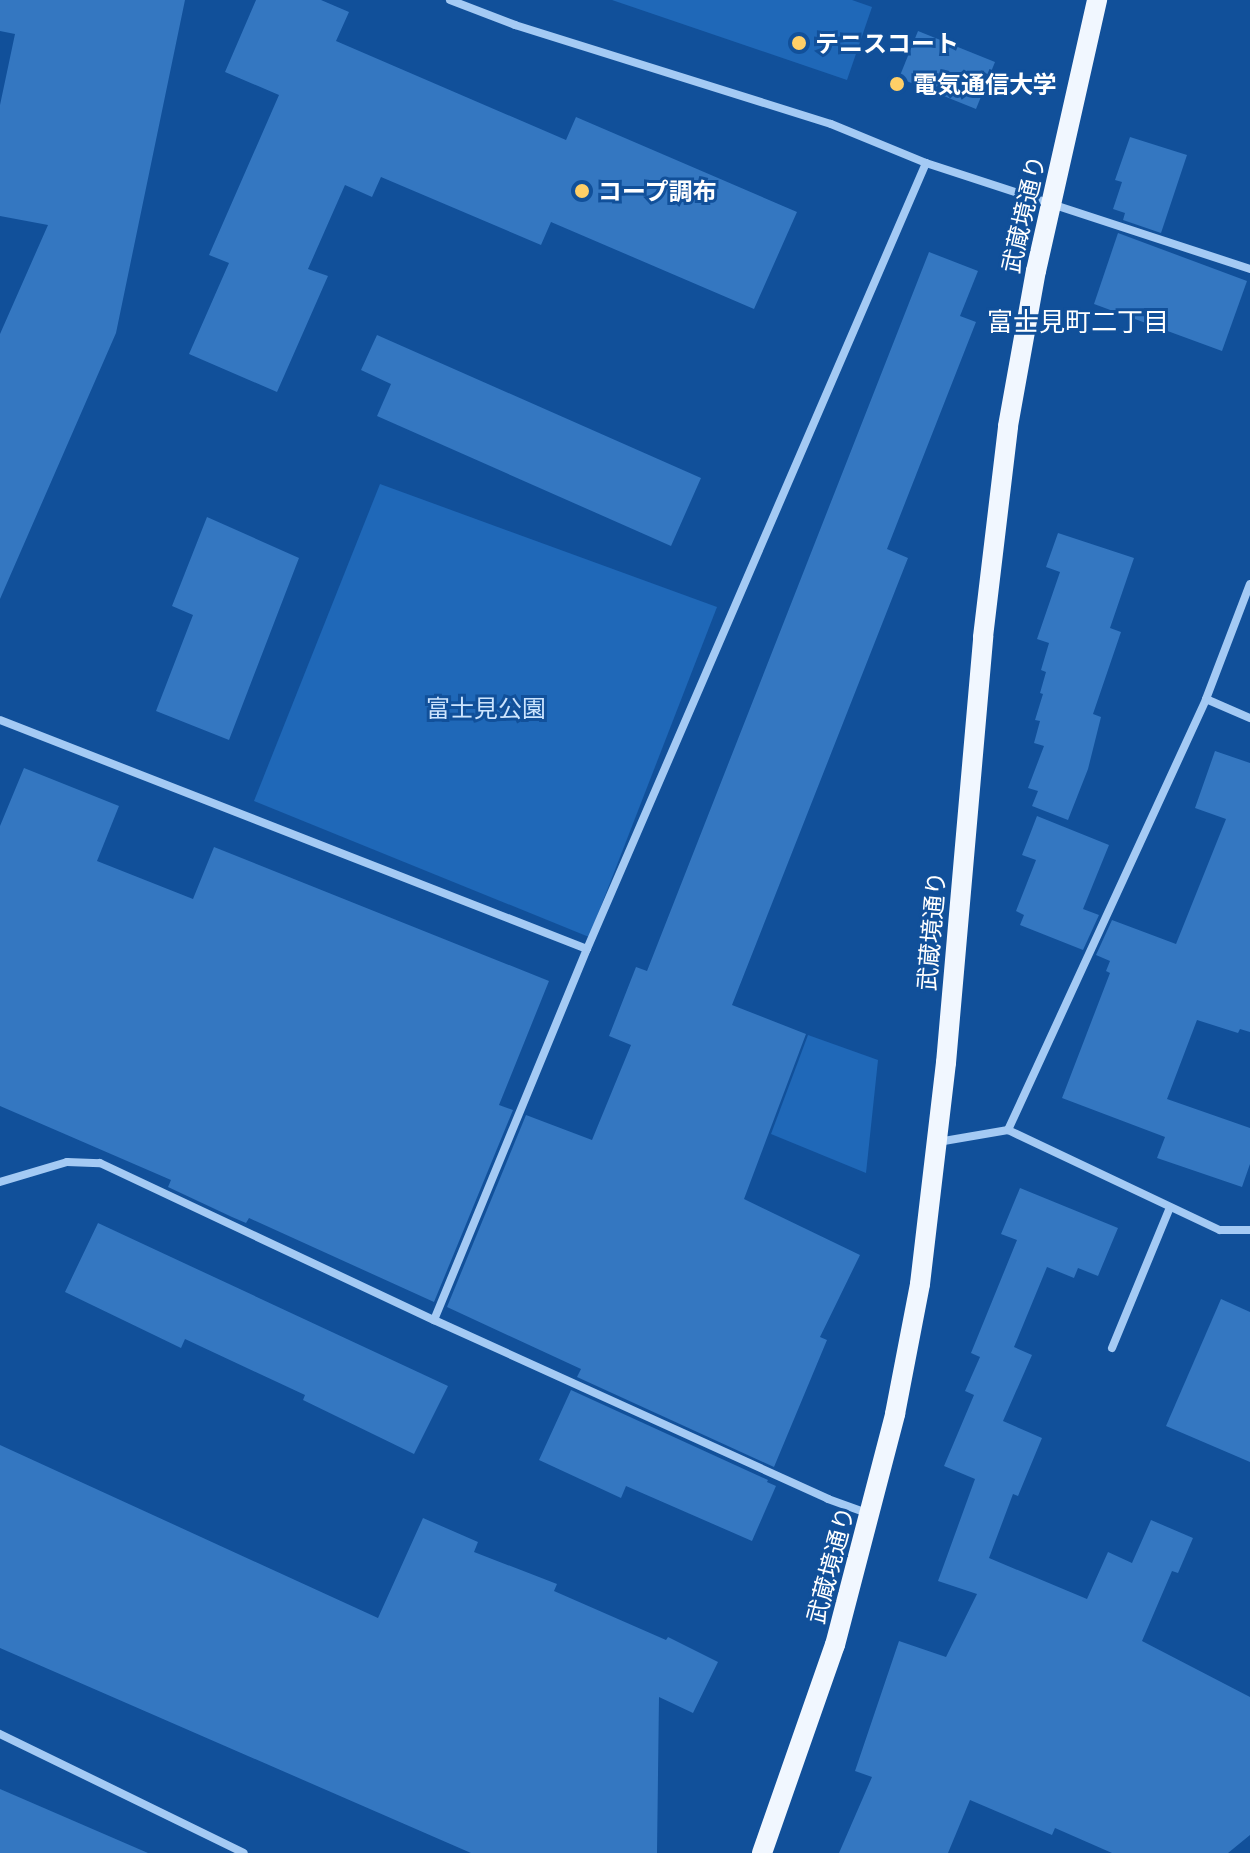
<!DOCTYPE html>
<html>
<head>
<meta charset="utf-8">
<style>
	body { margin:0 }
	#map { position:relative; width:1250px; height:1853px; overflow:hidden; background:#11509a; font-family:"Golos Text","Noto Sans JP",sans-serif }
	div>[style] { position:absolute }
	.green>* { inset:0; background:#1f68b8 }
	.building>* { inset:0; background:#3477c1 }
	.street>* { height:8px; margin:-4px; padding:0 4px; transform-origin:4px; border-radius:4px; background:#a4caf4 }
	.primary>* { height:20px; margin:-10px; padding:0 10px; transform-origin:10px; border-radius:10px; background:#f1f7ff }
	.dots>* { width:22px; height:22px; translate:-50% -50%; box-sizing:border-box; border:4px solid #11509a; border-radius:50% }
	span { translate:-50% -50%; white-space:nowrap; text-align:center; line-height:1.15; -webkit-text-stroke:6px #11509a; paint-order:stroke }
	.poi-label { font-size:24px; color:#fff; font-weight:700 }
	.left { translate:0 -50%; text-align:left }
	.street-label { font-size:24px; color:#fff }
	.park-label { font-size:24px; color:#cce4fe }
	.neighbourhood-label { font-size:26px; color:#fff }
</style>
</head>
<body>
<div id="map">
	<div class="green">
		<i style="clip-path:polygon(612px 0,852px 0,872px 7px,847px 80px)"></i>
		<i style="clip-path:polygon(380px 484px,717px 607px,589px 937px,254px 801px)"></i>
		<i style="clip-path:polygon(808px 1035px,878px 1060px,866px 1173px,771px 1134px)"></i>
	</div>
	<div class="building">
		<i style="clip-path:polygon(0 0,185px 0,116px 333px,0 599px,0 334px,48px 225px,0 216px,0 105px,15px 34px,0 31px)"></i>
		<i style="clip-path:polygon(256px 0,321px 0,349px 12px,336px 41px,566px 140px,576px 117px,797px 212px,754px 309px,551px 222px,541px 245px,381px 177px,372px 197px,345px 185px,308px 269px,328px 276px,277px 392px,189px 354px,229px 263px,209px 255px,279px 95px,225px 72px)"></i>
		<i style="clip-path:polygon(918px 31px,995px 62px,976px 109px,899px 78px)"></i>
		<i style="clip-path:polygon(1130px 137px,1187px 155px,1161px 233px,1123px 220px,1125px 213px,1113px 209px,1122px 182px,1115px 180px)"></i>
		<i style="clip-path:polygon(1118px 233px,1247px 281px,1222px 351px,1094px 304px)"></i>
		<i style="clip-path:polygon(929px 252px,978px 271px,960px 316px,976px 322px,887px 549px,908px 558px,732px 1005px,806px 1034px,744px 1199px,860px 1255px,820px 1337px,827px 1340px,774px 1467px,577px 1377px,581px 1369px,447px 1307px,526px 1115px,592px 1140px,631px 1045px,609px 1036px,636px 967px,647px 971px)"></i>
		<i style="clip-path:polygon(377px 335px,701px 478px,671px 546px,377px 416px,391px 384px,361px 370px)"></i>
		<i style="clip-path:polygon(207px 517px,299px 558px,229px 740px,156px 711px,193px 615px,172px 606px)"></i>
		<i style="clip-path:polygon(1058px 533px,1134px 558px,1110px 628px,1121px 632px,1093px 714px,1101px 717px,1088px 769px,1068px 820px,1032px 806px,1038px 791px,1028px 788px,1044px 746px,1034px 743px,1040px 721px,1035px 720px,1043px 694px,1040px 693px,1046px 672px,1041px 670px,1049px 643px,1037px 639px,1060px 572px,1046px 567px)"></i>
		<i style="clip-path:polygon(1215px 751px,1250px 763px,1250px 1032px,1240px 1029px,1238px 1033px,1197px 1020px,1167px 1099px,1250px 1128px,1250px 1164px,1242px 1187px,1157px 1158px,1165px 1137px,1062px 1098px,1110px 973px,1106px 971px,1110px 961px,1096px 955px,1112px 920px,1176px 944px,1226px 819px,1195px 808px)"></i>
		<i style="clip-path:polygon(24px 768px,119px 806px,97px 861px,193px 899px,214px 847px,549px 981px,499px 1105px,513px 1110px,434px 1302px,249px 1218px,246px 1223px,232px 1217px,168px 1187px,171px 1180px,0 1106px,0 826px)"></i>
		<i style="clip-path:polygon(1037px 816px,1109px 845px,1083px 909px,1099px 915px,1083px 950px,1020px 925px,1024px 915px,1016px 911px,1036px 860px,1022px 855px)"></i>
		<i style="clip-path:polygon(1020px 1188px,1118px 1228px,1098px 1276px,1078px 1268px,1074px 1278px,1047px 1267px,1014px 1347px,1032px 1355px,1003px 1421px,1042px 1438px,1018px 1496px,1013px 1494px,989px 1558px,1087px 1599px,1108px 1552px,1132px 1563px,1151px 1520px,1193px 1538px,1178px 1573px,1172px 1571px,1142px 1641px,1250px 1697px,1250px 1835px,1228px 1853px,1112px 1853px,1055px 1828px,1052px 1835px,970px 1800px,948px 1853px,839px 1853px,872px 1777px,855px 1771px,899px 1641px,946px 1657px,977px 1594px,938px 1581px,975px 1479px,944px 1466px,974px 1395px,965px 1391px,980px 1357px,971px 1353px,1017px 1240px,1001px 1234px)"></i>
		<i style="clip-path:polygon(98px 1223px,448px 1386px,414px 1454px,303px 1400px,305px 1395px,185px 1339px,181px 1348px,65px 1292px)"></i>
		<i style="clip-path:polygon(1221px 1299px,1250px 1312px,1250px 1462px,1166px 1426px)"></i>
		<i style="clip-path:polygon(571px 1390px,768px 1480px,767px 1482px,776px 1486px,752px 1541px,626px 1486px,621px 1498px,539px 1460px)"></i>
		<i style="clip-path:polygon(0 1445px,378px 1618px,423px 1518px,478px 1542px,474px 1552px,557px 1584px,554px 1591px,666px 1640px,668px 1637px,718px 1662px,693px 1713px,659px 1697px,657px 1853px,471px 1853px,0 1648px)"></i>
		<i style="clip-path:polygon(0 1789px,148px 1853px,0 1853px)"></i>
	</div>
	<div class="street">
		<i style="left:450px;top:0;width:70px;rotate:21deg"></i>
		<i style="left:515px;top:25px;width:331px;rotate:17.4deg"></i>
		<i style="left:831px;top:124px;width:103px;rotate:22.3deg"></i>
		<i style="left:926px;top:163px;width:341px;rotate:18.1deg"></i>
		<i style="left:1206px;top:699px;width:48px;rotate:23.4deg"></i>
		<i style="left:0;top:720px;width:630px;rotate:21.31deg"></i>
		<i style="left:1008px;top:1130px;width:234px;rotate:25.3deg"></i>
		<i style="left:1220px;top:1230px;width:30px"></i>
		<i style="left:938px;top:1142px;width:71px;rotate:-9.7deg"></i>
		<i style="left:1008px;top:1130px;width:474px;rotate:-65.3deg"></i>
		<i style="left:1206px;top:699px;width:123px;rotate:-69.1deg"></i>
		<i style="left:0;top:1182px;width:70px;rotate:-16.6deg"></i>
		<i style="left:67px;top:1162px;width:33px;rotate:2deg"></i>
		<i style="left:100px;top:1163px;width:369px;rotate:25.2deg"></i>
		<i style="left:434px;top:1320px;width:433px;rotate:24.4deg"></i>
		<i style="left:828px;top:1499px;width:45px;rotate:19.7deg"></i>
		<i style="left:434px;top:1320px;width:401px;rotate:-67.6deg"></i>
		<i style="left:587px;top:949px;width:856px;rotate:-66.67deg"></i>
		<i style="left:1112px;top:1348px;width:152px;rotate:-67.6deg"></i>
		<i style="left:0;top:1734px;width:271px;rotate:26deg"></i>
	</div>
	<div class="primary">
		<i style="left:762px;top:1853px;width:220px;rotate:-70.7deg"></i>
		<i style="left:835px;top:1645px;width:239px;rotate:-75.4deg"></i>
		<i style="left:895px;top:1414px;width:132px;rotate:-79.1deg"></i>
		<i style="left:920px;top:1284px;width:223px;rotate:-83.3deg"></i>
		<i style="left:946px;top:1063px;width:428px;rotate:-85deg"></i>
		<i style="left:983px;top:637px;width:212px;rotate:-83.2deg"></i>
		<i style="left:1008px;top:426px;width:158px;rotate:-79.8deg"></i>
		<i style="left:1036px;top:271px;width:278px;rotate:-77.3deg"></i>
	</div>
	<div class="dots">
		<i style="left:799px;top:43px;background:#ffcf67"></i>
		<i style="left:897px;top:84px;background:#ffcf67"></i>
		<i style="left:582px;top:191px;background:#ffcf67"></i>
	</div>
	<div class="poi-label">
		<span class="left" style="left:815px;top:43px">テニスコート</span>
		<span class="left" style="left:913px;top:84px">電気通信大学</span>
		<span class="left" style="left:598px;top:191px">コープ調布</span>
	</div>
	<div class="street-label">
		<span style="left:1023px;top:214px;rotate:-77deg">武蔵境通り</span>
		<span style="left:931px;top:931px;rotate:-85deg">武蔵境通り</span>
		<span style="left:830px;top:1565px;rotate:-75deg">武蔵境通り</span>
	</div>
	<div class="park-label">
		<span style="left:486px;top:708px">富士見公園</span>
	</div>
	<div class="neighbourhood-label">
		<span style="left:1078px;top:322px">富士見町二丁目</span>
	</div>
</div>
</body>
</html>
